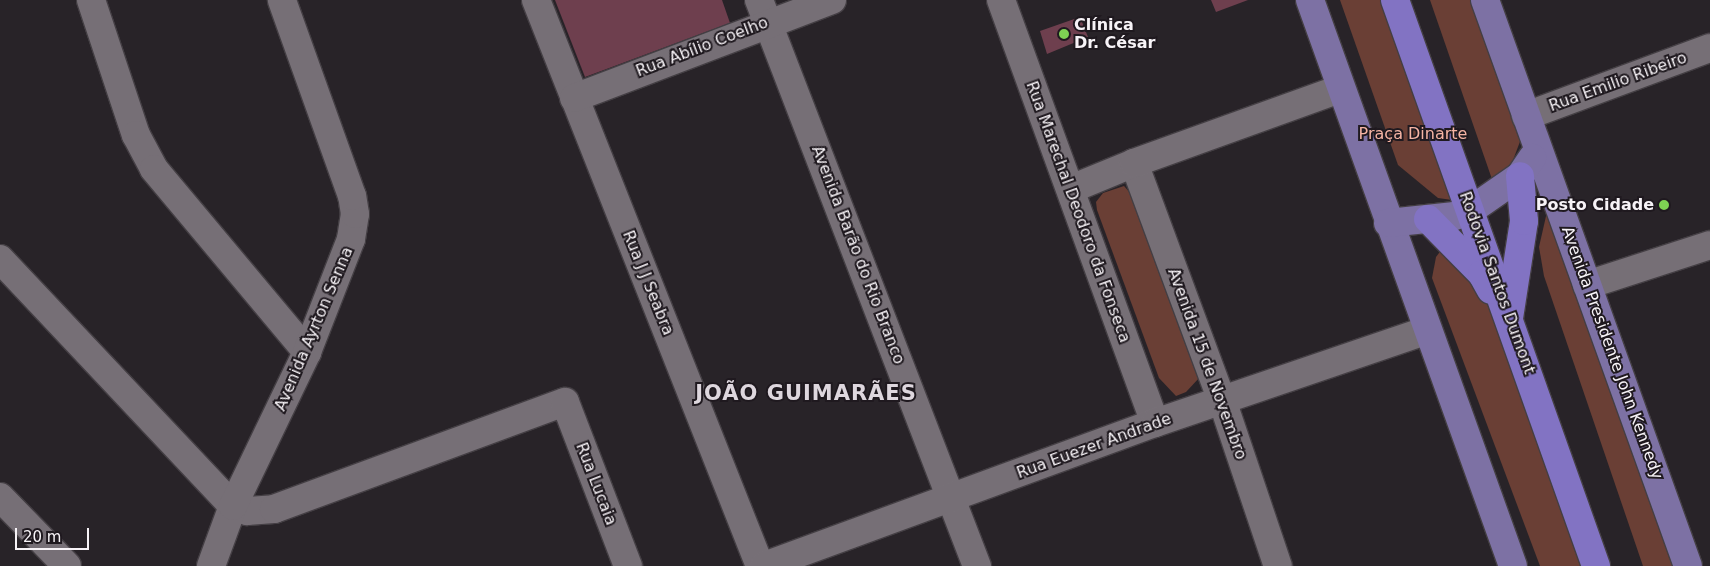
<!DOCTYPE html>
<html>
<head>
<meta charset="utf-8">
<style>
	body { margin:0 }
	#map { position:relative; width:1710px; height:566px; overflow:hidden; background:#282328; font-family:"DejaVu Sans",sans-serif }
	div>[style] { position:absolute }
	.green>* { inset:0; background:#6a3f35 }
	.building>* { inset:0; background:#6e3f4e }
	.roads { filter:drop-shadow(1px 0 #443f44) drop-shadow(-1px 0 #443f44) drop-shadow(0 1px #443f44) drop-shadow(0 -1px #443f44) }
	.minor>* { height:28px; margin:-14px; padding:0 14px; transform-origin:14px; border-radius:14px; background:#766f76 }
	.major>* { height:28px; margin:-14px; padding:0 14px; transform-origin:14px; border-radius:14px; background:#7d71a4 }
	.highway>* { height:28px; margin:-14px; padding:0 14px; transform-origin:14px; border-radius:14px; background:#8273c3 }
	.dots>* { width:14px; height:14px; translate:-50% -50%; box-sizing:border-box; border:2px solid #1f191f; border-radius:50% }
	span { translate:-50% -50%; white-space:nowrap; text-align:center; line-height:1.15; -webkit-text-stroke:4px #1f191f; paint-order:stroke }
	.poi-label { font-size:16px; color:#f7f3f7; font-weight:700 }
	.left { translate:0 -50%; text-align:left }
	.right { translate:-100% -50%; text-align:right }
	.street-label { font-size:16px; color:#f7f3f7 }
	.park-label { font-size:16px; color:#f5b4a4 }
	.district-label { font-size:21px; color:#ded7de; font-weight:700; letter-spacing:1px }
	.scale { position:absolute; left:15px; top:528px; width:74px; height:22px; box-sizing:border-box; border:2px solid #f7f3f7; border-top:0; padding-left:6px; font-size:15px; line-height:18px; white-space:nowrap; color:#f7f3f7; -webkit-text-stroke:4px #1f191f; paint-order:stroke }
</style>
</head>
<body>
<div id="map">
	<div class="green">
		<i style="clip-path:polygon(1340px 0,1393px 0,1452px 200px,1438px 198px,1398px 165px)"></i>
		<i style="clip-path:polygon(1430px 0,1477px 0,1524px 131px,1510px 168px,1494px 185px)"></i>
		<i style="clip-path:polygon(1124px 186px,1131px 194px,1200px 377px,1186px 392px,1176px 396px,1159px 378px,1097px 210px,1096px 202px,1103px 193px)"></i>
		<i style="clip-path:polygon(1549px 203px,1678px 566px,1643px 566px,1544px 276px,1539px 247px)"></i>
		<i style="clip-path:polygon(1445px 245px,1461px 260px,1490px 307px,1587px 566px,1540px 566px,1432px 278px,1436px 257px)"></i>
	</div>
	<div class="building">
		<i style="clip-path:polygon(555px 0,722px 0,730px 23px,585px 77px)"></i>
		<i style="clip-path:polygon(1211px 0,1248px 0,1216px 12px)"></i>
		<i style="clip-path:polygon(1080px 17px,1088px 37px,1047px 54px,1040px 31px)"></i>
	</div>
	<div class="roads">
		<div class="minor">
			<i style="left:91px;top:0;width:142px;rotate:71.6deg"></i>
			<i style="left:136px;top:135px;width:38px;rotate:62deg"></i>
			<i style="left:154px;top:169px;width:239px;rotate:50.1deg"></i>
			<i style="left:536px;top:0;width:609px;rotate:68.41deg"></i>
			<i style="left:759px;top:0;width:607px;rotate:68.94deg"></i>
			<i style="left:1001px;top:0;width:450px;rotate:70deg"></i>
			<i style="left:574px;top:98px;width:276px;rotate:-20.8deg"></i>
			<i style="left:1526px;top:116px;width:196px;rotate:-20.3deg"></i>
			<i style="left:1134px;top:163px;width:256px;rotate:69.7deg"></i>
			<i style="left:1223px;top:403px;width:172px;rotate:71.4deg"></i>
			<i style="left:1071px;top:189px;width:68px;rotate:-22.4deg"></i>
			<i style="left:1134px;top:163px;width:219px;rotate:-19.8deg"></i>
			<i style="left:0;top:259px;width:340px;rotate:46.7deg"></i>
			<i style="left:233px;top:506px;width:15px;rotate:20deg"></i>
			<i style="left:247px;top:511px;width:27px;rotate:-4deg"></i>
			<i style="left:274px;top:509px;width:310px;rotate:-20.2deg"></i>
			<i style="left:565px;top:402px;width:176px;rotate:69deg"></i>
			<i style="left:1587px;top:285px;width:129px;rotate:-18deg"></i>
			<i style="left:0;top:497px;width:96px;rotate:45.8deg"></i>
			<i style="left:211px;top:566px;width:64px;rotate:-69.9deg"></i>
			<i style="left:233px;top:506px;width:171px;rotate:-64.3deg"></i>
			<i style="left:307px;top:352px;width:121px;rotate:-68.7deg"></i>
			<i style="left:351px;top:239px;width:25px;rotate:-81deg"></i>
			<i style="left:355px;top:214px;width:18px;rotate:-99deg"></i>
			<i style="left:352px;top:196px;width:208px;rotate:-109.7deg"></i>
			<i style="left:764px;top:566px;width:416px;rotate:-20.1deg"></i>
			<i style="left:1155px;top:423px;width:286px;rotate:-18.8deg"></i>
		</div>
		<div class="major">
			<i style="left:1310px;top:0;width:601px;rotate:70.27deg"></i>
			<i style="left:1485px;top:0;width:601px;rotate:70.27deg"></i>
			<i style="left:1388px;top:223px;width:67px;rotate:-6deg"></i>
			<i style="left:1455px;top:216px;width:17px;rotate:-21deg"></i>
			<i style="left:1471px;top:210px;width:60px;rotate:-34.8deg"></i>
			<i style="left:1520px;top:176px;width:22px;rotate:-56deg"></i>
		</div>
		<div class="highway">
			<i style="left:1395px;top:0;width:601px;rotate:70.45deg"></i>
			<i style="left:1428px;top:219px;width:77px;rotate:45.5deg"></i>
			<i style="left:1482px;top:274px;width:18px;rotate:61deg"></i>
			<i style="left:1509px;top:318px;width:98px;rotate:-81.2deg"></i>
			<i style="left:1524px;top:221px;width:45px;rotate:-95.1deg"></i>
		</div>
	</div>
	<div class="dots">
		<i style="left:1064px;top:34px;background:#7ed153"></i>
		<i style="left:1664px;top:205px;background:#7ed153"></i>
	</div>
	<div class="poi-label">
		<span class="left" style="left:1074px;top:34px">Clínica<br>Dr. César</span>
		<span class="right" style="left:1654px;top:205px">Posto Cidade</span>
	</div>
	<div class="street-label">
		<span style="left:702px;top:47px;rotate:-21deg">Rua Abílio Coelho</span>
		<span style="left:1618px;top:82px;rotate:-20deg">Rua Emilio Ribeiro</span>
		<span style="left:1078px;top:212px;rotate:70deg">Rua Marechal Deodoro da Fonseca</span>
		<span style="left:858px;top:255px;rotate:69deg">Avenida Barão do Rio Branco</span>
		<span style="left:648px;top:283px;rotate:68deg">Rua J J Seabra</span>
		<span style="left:1497px;top:283px;rotate:70deg">Rodovia Santos Dumont</span>
		<span style="left:314px;top:329px;rotate:-67deg">Avenida Ayrton Senna</span>
		<span style="left:1612px;top:353px;rotate:70deg">Avenida Presidente John Kennedy</span>
		<span style="left:1207px;top:364px;rotate:70deg">Avenida 15 de Novembro</span>
		<span style="left:1094px;top:446px;rotate:-20deg">Rua Euezer Andrade</span>
		<span style="left:596px;top:484px;rotate:69deg">Rua Lucaia</span>
	</div>
	<div class="park-label">
		<span style="left:1413px;top:134px">Praça Dinarte</span>
	</div>
	<div class="district-label">
		<span style="left:806px;top:393px">JOÃO GUIMARÃES</span>
	</div>
	<div class="scale">20 m</div>
</div>
</body>
</html>
